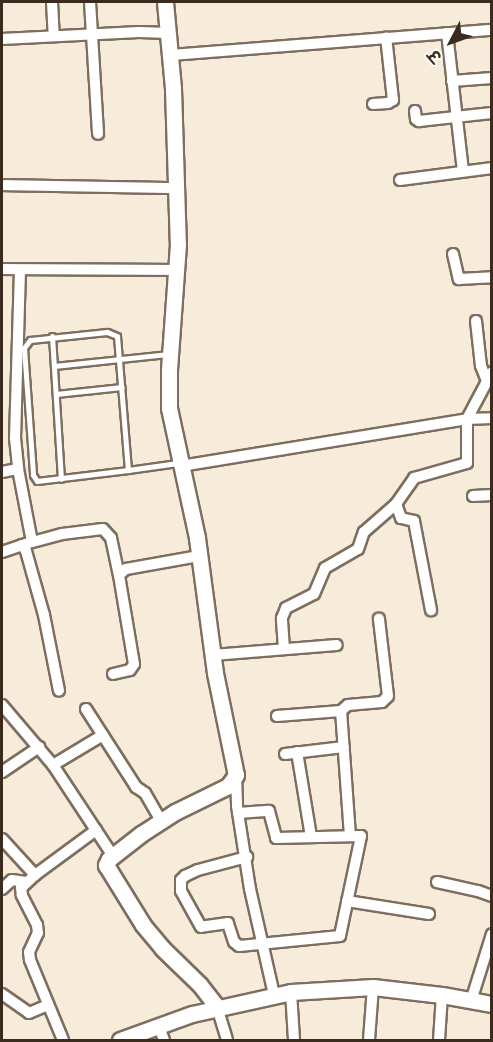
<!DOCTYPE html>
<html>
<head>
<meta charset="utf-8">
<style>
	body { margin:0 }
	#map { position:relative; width:493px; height:1042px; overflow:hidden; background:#f7ecd9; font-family:"Gochi Hand","Playpen Sans Deva",sans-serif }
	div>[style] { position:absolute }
	.roads { filter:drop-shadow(2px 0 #7d6e5f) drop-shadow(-2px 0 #7d6e5f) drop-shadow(0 2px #7d6e5f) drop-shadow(0 -2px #7d6e5f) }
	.lane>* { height:5px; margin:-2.5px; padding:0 2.5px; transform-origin:2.5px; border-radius:2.5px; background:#fff }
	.street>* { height:10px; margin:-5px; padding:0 5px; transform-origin:5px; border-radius:5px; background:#fff }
	.secondary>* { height:15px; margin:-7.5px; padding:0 7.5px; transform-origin:7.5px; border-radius:7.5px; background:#fff }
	span { translate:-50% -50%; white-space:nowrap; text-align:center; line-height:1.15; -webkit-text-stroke:6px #fdfcf7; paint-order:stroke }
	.frame { position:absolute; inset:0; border:3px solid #3b2a1e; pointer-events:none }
	.north { position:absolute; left:421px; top:12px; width:60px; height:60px; -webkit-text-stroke:4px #fdfcf7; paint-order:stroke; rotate:229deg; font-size:16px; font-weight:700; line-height:24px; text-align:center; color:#3b2a1e }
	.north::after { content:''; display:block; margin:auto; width:21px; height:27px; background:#3b2a1e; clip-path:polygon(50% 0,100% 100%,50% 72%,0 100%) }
</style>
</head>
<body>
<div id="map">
	<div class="roads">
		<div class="lane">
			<i style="left:52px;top:336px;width:143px;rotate:86.4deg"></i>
			<i style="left:54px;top:366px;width:116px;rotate:-6deg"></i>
			<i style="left:56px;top:394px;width:66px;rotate:-6.1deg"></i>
			<i style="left:128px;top:470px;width:134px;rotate:-94.7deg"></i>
			<i style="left:117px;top:336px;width:11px;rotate:-158deg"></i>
			<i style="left:107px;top:332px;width:77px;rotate:174.1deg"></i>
			<i style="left:30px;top:340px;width:10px;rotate:127deg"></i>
			<i style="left:24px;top:348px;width:127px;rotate:85.9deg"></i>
			<i style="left:33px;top:475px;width:7px;rotate:56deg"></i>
			<i style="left:37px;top:481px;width:92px;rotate:-6.9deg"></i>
			<i style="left:128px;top:470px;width:50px;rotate:-8deg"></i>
		</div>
		<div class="street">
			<i style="left:52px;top:2px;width:34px;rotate:87deg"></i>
			<i style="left:90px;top:2px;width:132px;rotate:86.5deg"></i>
			<i style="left:447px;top:33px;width:139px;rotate:83.4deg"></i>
			<i style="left:2px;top:39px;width:137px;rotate:-2.9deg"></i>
			<i style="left:139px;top:32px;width:30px;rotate:2deg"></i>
			<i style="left:171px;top:55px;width:322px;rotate:-4.5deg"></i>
			<i style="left:452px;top:81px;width:40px;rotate:-4.3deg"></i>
			<i style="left:373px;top:104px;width:15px;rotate:-4deg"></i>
			<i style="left:388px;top:103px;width:6px;rotate:-31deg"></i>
			<i style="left:393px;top:100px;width:63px;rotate:-96.3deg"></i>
			<i style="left:415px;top:111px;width:8px;rotate:83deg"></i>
			<i style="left:416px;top:119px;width:4px;rotate:34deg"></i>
			<i style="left:419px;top:121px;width:73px;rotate:-6.3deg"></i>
			<i style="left:400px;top:180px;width:93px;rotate:-7.4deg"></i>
			<i style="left:2px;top:185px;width:175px;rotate:1deg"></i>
			<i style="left:453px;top:254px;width:26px;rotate:77deg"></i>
			<i style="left:459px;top:279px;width:33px;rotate:-3deg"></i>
			<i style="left:2px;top:269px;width:175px;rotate:0.3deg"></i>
			<i style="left:20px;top:270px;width:168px;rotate:91.7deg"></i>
			<i style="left:15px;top:438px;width:31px;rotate:84deg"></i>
			<i style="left:18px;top:469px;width:74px;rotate:79.1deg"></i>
			<i style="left:476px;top:321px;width:45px;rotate:83.7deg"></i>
			<i style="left:481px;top:366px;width:16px;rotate:68deg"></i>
			<i style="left:181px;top:466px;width:290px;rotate:-9.3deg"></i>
			<i style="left:467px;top:419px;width:25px;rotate:-2deg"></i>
			<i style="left:2px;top:472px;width:16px;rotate:-11deg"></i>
			<i style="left:473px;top:496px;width:19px;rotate:-3deg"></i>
			<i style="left:396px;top:504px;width:15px;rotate:70deg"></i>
			<i style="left:401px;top:518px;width:13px;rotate:13deg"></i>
			<i style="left:414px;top:521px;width:91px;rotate:79.2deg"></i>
			<i style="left:25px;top:544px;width:38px;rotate:-15deg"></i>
			<i style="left:62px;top:534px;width:41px;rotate:-7deg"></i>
			<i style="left:103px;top:529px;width:12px;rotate:48deg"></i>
			<i style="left:111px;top:538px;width:38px;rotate:78deg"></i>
			<i style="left:2px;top:552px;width:21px;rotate:-19deg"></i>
			<i style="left:22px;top:545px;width:7px;rotate:56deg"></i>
			<i style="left:26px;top:551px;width:66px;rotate:74.3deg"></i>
			<i style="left:44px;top:615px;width:77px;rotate:78.8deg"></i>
			<i style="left:284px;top:649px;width:31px;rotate:-94deg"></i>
			<i style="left:282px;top:618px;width:11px;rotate:-68deg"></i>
			<i style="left:286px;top:608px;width:31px;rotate:-27deg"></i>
			<i style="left:314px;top:594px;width:28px;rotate:-67deg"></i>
			<i style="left:325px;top:568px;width:38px;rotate:-30deg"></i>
			<i style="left:358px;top:549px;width:18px;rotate:-71deg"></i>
			<i style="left:364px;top:532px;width:43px;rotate:-41.2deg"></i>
			<i style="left:396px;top:504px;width:32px;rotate:-55deg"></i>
			<i style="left:414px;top:478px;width:55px;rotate:-15.8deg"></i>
			<i style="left:467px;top:463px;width:44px;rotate:-90deg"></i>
			<i style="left:467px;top:419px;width:53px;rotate:-62deg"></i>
			<i style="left:213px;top:655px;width:124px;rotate:-4.6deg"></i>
			<i style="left:113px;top:674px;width:17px;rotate:-13deg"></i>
			<i style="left:130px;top:670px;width:7px;rotate:-56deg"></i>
			<i style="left:134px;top:664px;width:90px;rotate:-99.6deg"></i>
			<i style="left:119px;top:575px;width:9px;rotate:-41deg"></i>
			<i style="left:126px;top:569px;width:74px;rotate:-10.1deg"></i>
			<i style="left:2px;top:705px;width:79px;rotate:49.6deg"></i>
			<i style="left:53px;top:765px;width:109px;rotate:56.6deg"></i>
			<i style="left:86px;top:709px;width:93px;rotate:57.3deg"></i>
			<i style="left:136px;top:787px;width:11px;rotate:34deg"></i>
			<i style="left:145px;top:793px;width:32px;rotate:60deg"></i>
			<i style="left:277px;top:716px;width:64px;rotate:-4.5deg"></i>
			<i style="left:297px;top:752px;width:86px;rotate:80.6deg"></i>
			<i style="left:285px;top:754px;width:59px;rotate:-6.8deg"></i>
			<i style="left:53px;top:765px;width:58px;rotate:-31deg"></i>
			<i style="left:2px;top:772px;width:45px;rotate:-34deg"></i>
			<i style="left:236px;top:775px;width:31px;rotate:88deg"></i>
			<i style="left:237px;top:806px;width:84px;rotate:81.1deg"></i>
			<i style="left:250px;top:889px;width:109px;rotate:77.2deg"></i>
			<i style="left:238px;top:813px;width:31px;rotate:-4deg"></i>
			<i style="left:269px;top:811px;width:28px;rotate:75deg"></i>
			<i style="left:276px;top:838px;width:85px;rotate:-1.3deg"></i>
			<i style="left:361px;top:836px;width:102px;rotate:101.9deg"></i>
			<i style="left:340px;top:936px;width:101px;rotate:174.3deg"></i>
			<i style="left:239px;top:946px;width:6px;rotate:-141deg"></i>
			<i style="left:234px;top:942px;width:20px;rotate:-108deg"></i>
			<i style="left:228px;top:923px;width:27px;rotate:172deg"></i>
			<i style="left:201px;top:927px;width:41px;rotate:-119.1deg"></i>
			<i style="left:181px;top:891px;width:11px;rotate:-90deg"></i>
			<i style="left:181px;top:880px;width:6px;rotate:-45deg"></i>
			<i style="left:185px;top:876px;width:14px;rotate:-25deg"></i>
			<i style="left:198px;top:870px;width:51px;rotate:-14.9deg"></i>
			<i style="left:350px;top:836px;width:125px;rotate:-94.1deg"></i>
			<i style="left:341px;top:711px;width:9px;rotate:-41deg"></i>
			<i style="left:348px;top:705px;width:34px;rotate:-5deg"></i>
			<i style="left:382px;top:702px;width:8px;rotate:-45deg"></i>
			<i style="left:388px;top:696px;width:78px;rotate:-96.7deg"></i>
			<i style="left:2px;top:839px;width:49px;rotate:47.5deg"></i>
			<i style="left:437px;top:882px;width:42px;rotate:12.4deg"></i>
			<i style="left:478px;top:891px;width:15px;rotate:20deg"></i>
			<i style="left:2px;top:889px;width:13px;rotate:-42deg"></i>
			<i style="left:12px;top:880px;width:14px;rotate:8deg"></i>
			<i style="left:347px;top:901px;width:83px;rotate:9deg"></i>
			<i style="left:291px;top:992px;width:48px;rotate:86.4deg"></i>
			<i style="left:2px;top:994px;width:33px;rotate:35deg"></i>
			<i style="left:29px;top:1013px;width:21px;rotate:-23deg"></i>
			<i style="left:471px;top:1001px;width:70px;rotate:-72.6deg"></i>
			<i style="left:217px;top:1007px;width:34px;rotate:73deg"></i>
			<i style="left:159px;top:1027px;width:14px;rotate:69deg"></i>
			<i style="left:63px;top:1040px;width:87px;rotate:-112.4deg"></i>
			<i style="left:30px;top:960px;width:8px;rotate:-97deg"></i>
			<i style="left:29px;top:952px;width:21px;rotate:-65deg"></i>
			<i style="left:38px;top:933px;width:8px;rotate:-97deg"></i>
			<i style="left:37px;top:925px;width:34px;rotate:-117deg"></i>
			<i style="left:22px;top:895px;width:7px;rotate:-98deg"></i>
			<i style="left:21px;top:888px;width:19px;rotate:-43deg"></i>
			<i style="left:35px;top:875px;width:76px;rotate:-36.4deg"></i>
			<i style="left:369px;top:1040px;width:53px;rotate:-85.7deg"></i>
			<i style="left:439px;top:1040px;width:45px;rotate:-86.2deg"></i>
		</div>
		<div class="secondary">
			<i style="left:165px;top:2px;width:87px;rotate:84.7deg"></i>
			<i style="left:173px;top:89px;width:155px;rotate:88.2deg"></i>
			<i style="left:178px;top:244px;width:127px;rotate:94.1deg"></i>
			<i style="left:169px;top:371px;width:37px;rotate:90deg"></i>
			<i style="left:169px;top:408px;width:133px;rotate:77.8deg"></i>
			<i style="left:197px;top:538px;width:136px;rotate:82.4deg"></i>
			<i style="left:215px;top:673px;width:104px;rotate:78.4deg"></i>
			<i style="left:236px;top:775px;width:14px;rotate:126deg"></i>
			<i style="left:228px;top:786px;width:59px;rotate:153.9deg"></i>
			<i style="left:175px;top:812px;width:40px;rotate:147.1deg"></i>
			<i style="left:141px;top:834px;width:41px;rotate:142deg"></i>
			<i style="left:109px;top:859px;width:7px;rotate:117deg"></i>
			<i style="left:106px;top:865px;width:70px;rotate:58.3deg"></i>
			<i style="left:143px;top:925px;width:30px;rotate:50deg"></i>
			<i style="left:162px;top:948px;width:53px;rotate:44.2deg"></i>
			<i style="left:200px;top:985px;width:28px;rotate:52deg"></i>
			<i style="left:120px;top:1040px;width:77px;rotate:-19.9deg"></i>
			<i style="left:192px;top:1014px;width:101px;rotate:-12.5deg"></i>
			<i style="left:291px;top:992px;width:82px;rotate:-3.5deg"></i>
			<i style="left:373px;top:987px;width:69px;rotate:6.6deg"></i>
			<i style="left:442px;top:995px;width:51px;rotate:10.2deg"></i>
		</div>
	</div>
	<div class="frame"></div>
	<div class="north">उ</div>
</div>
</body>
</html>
